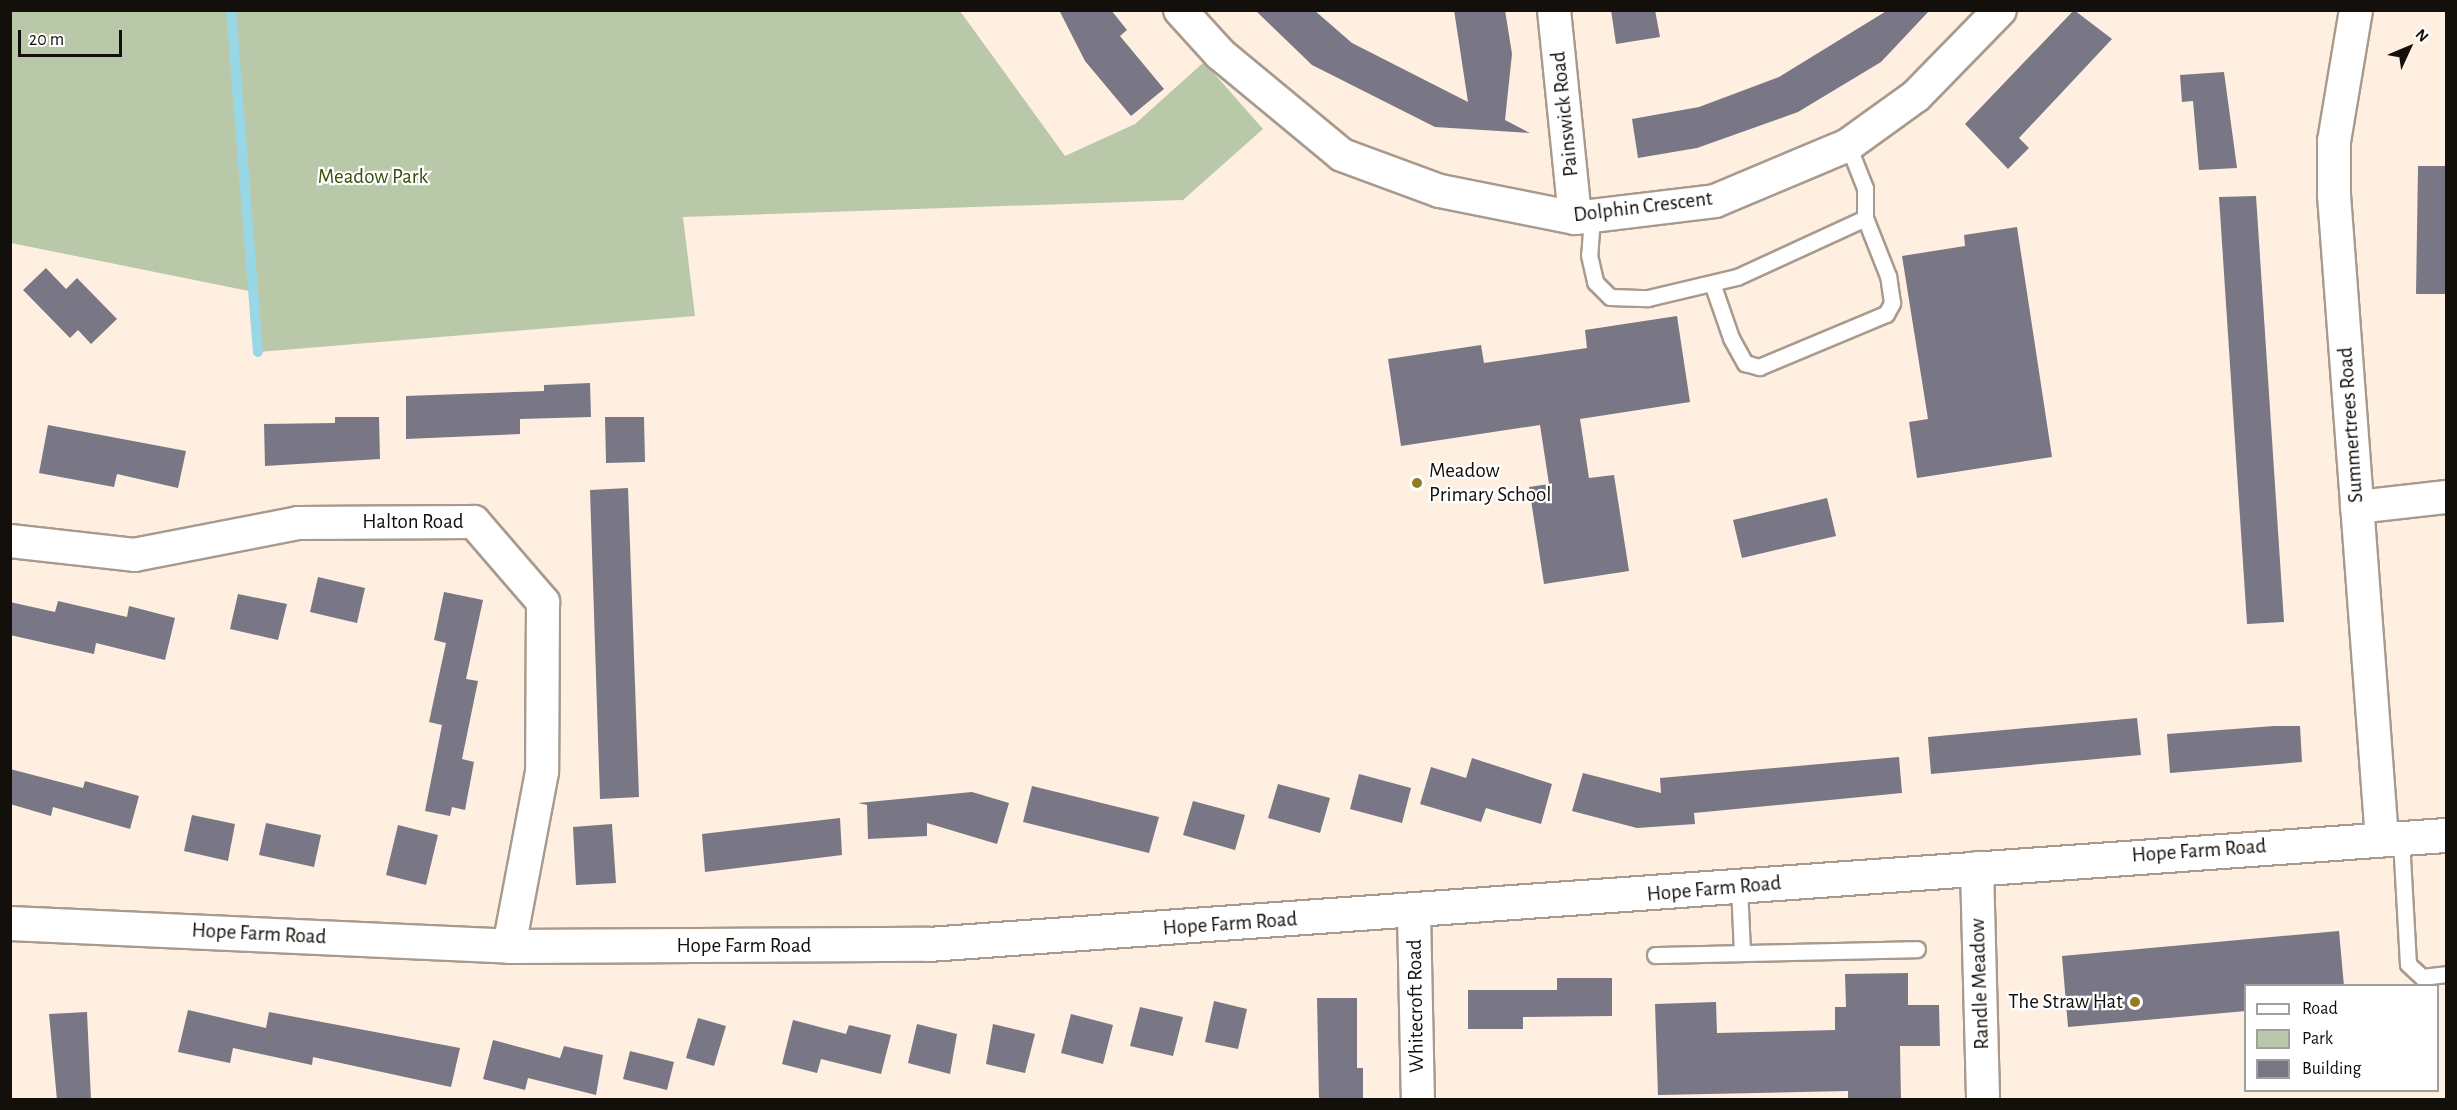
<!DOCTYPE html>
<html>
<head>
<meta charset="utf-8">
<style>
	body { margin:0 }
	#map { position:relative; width:2457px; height:1110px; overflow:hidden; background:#feefe1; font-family:"Alegreya Sans",sans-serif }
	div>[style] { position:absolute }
	.green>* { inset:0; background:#bac8aa }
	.stream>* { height:10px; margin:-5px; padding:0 5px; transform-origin:5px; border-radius:5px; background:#98d7e6 }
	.building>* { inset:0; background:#797685 }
	.roads { filter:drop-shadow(2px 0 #a89a8e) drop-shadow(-2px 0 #a89a8e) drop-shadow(0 2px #a89a8e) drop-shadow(0 -2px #a89a8e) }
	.lane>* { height:15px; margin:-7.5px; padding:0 7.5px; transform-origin:7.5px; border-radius:7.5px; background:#fff }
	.street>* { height:32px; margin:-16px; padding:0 16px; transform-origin:16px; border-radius:16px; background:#fff }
	.secondary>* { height:33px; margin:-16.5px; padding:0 16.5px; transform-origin:16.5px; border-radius:16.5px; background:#fff }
	.dots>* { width:16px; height:16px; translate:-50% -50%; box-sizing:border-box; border:3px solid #fff; border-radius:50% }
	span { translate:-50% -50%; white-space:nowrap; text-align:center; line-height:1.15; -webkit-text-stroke:4.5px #fff; paint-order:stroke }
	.street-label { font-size:21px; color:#130f0a }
	.park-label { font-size:21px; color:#364e07 }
	.poi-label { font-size:21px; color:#130f0a }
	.left { translate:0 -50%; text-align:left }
	.right { translate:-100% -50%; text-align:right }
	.frame { position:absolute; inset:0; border:12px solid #130f0a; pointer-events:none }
	.legend { position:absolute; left:2244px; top:984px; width:195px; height:108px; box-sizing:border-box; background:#fff; border:2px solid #a19f9d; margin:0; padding:8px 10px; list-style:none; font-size:18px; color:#130f0a }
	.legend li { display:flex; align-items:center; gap:12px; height:30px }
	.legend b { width:30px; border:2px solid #a19f9d }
	.north { position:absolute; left:2379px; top:18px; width:60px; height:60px; -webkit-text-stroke:4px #fff; paint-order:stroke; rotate:46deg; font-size:16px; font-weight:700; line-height:24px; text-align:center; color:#130f0a }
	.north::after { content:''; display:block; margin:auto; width:21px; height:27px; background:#130f0a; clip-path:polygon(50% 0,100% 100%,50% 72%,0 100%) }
	.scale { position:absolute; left:18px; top:30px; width:104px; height:27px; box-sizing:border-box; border:3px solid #130f0a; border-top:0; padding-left:8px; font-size:18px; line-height:21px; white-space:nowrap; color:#130f0a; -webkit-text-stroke:4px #fff; paint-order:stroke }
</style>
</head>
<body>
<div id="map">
	<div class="green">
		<i style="clip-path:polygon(10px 11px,960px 11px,1065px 156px,1135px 124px,1204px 62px,1263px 129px,1183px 200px,683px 217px,695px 316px,258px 352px,254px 292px,11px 243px)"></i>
	</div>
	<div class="stream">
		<i style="left:231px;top:10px;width:343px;rotate:85.5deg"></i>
	</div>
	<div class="building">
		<i style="clip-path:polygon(1059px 10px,1111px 10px,1127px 30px,1120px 36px,1164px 89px,1131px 116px,1085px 61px)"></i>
		<i style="clip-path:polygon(1255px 10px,1314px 10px,1352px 43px,1468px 102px,1454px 10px,1505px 10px,1512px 54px,1505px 120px,1530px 133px,1435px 127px,1312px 65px)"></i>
		<i style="clip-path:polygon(1611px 10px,1655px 10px,1660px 37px,1616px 44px)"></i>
		<i style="clip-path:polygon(1888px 10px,1930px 10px,1881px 62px,1798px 112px,1697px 148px,1638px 158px,1632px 119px,1699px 107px,1779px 77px)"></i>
		<i style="clip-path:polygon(2074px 10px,2112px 39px,2019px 138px,2029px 148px,2008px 169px,1965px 124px)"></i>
		<i style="clip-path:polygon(2224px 72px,2237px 168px,2199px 170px,2193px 101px,2182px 102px,2180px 75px)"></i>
		<i style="clip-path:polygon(2418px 166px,2446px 166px,2446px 294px,2416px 294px)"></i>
		<i style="clip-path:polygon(2256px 196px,2284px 622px,2247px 624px,2219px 197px)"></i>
		<i style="clip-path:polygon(2017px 227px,2052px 457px,1917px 478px,1909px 422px,1928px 419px,1902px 256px,1965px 246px,1964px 235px)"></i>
		<i style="clip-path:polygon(46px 268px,66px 289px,77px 278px,117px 319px,91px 344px,78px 330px,70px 338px,23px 290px)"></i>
		<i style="clip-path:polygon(1677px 316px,1690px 402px,1580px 419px,1589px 478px,1614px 475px,1629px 571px,1544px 584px,1529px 487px,1549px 484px,1540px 425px,1401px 446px,1388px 359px,1481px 345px,1484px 363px,1587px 348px,1585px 330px)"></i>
		<i style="clip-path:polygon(590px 383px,591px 417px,520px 419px,520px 434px,406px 439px,406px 396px,544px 391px,544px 385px)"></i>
		<i style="clip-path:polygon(335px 417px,379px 417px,380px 459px,265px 466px,264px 424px,335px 423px)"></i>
		<i style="clip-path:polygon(605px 417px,644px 417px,645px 462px,606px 463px)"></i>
		<i style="clip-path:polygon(48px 425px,186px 451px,178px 488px,117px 474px,114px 487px,39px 473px)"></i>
		<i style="clip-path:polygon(628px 488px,639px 797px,600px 799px,590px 490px)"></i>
		<i style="clip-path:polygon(1827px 498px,1836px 536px,1742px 558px,1733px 520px)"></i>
		<i style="clip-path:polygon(318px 577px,365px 588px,357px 623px,310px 612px)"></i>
		<i style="clip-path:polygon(444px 592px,483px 600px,466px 679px,478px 681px,462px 759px,474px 762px,465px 810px,452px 807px,450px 816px,425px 811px,442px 725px,429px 722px,446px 643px,434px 640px)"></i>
		<i style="clip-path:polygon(238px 594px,287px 604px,278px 640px,230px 629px)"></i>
		<i style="clip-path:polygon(58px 601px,127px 617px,129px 606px,175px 618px,165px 660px,96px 643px,94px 654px,10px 635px,10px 602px,55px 612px)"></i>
		<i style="clip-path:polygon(2137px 718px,2141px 755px,1931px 774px,1928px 737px)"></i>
		<i style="clip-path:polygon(2274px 726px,2300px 726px,2302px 762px,2170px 773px,2167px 734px)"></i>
		<i style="clip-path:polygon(1899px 757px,1902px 793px,1694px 813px,1695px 824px,1637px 828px,1572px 811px,1583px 773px,1661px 793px,1660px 778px)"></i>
		<i style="clip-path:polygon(1472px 758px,1552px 784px,1541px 824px,1486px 808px,1481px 822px,1420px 804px,1431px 767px,1466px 778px)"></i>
		<i style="clip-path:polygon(10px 769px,83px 788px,85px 781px,139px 796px,130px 829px,53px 807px,51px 816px,10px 804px)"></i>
		<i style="clip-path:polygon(1359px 774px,1411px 788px,1402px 823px,1350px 809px)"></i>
		<i style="clip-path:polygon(1278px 784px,1330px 798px,1320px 833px,1268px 818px)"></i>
		<i style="clip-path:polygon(1032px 786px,1159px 817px,1149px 853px,1023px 822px)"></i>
		<i style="clip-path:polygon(972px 792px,1009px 803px,997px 844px,927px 823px,927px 836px,868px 839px,867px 805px,858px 803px)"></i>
		<i style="clip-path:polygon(1193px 801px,1245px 815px,1235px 850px,1183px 835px)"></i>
		<i style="clip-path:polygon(192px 815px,235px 824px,228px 861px,184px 851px)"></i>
		<i style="clip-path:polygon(840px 818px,842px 855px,705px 872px,702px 834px)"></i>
		<i style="clip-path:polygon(266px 823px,321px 835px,314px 867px,259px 855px)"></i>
		<i style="clip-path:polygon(612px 824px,616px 883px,576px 885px,573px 827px)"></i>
		<i style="clip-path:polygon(398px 825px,438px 835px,426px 885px,386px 875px)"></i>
		<i style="clip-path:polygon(2339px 931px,2344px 986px,2246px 986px,2246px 1011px,2068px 1027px,2062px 956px)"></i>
		<i style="clip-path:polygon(1908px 973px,1908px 1005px,1939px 1005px,1940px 1046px,1900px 1046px,1901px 1100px,1848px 1100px,1848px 1091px,1658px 1095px,1655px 1004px,1716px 1002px,1717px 1033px,1835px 1030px,1835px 1007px,1846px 1007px,1845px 974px)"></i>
		<i style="clip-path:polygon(1557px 978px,1612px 978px,1612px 1016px,1523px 1017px,1523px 1029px,1468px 1029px,1468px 990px,1557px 990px)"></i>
		<i style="clip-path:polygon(1317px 998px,1357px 998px,1357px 1068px,1363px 1068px,1363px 1100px,1319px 1100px)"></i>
		<i style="clip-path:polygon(1214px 1001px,1247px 1009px,1238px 1049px,1205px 1042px)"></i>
		<i style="clip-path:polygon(1140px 1007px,1183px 1017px,1173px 1056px,1130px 1046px)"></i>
		<i style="clip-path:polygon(188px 1010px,266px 1028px,269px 1012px,460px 1048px,451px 1087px,313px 1057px,312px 1065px,233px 1048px,230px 1063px,178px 1052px)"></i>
		<i style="clip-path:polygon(87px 1012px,91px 1100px,57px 1100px,49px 1014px)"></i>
		<i style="clip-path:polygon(1071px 1014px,1113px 1025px,1103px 1064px,1061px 1053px)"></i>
		<i style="clip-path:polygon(698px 1018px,726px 1026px,714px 1066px,686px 1058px)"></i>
		<i style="clip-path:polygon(793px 1020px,846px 1034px,849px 1025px,891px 1035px,881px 1074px,821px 1059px,817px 1073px,782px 1064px)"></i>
		<i style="clip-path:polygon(917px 1024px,957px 1034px,950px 1074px,908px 1063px)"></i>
		<i style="clip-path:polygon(993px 1024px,1035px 1034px,1025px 1073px,986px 1064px)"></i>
		<i style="clip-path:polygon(493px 1040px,560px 1058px,564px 1046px,603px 1055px,596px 1095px,528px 1078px,525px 1090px,483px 1079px)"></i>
		<i style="clip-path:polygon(630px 1051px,674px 1062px,667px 1090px,623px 1079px)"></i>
	</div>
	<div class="roads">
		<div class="lane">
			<i style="left:1592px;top:216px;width:39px;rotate:94deg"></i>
			<i style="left:1589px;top:255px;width:28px;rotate:77deg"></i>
			<i style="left:1595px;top:282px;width:21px;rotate:45deg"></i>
			<i style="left:1610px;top:297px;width:38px;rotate:2deg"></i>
			<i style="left:1648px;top:298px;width:91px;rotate:-13.3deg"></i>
			<i style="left:1737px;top:277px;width:141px;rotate:-24.7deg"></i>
			<i style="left:1865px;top:218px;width:30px;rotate:-90deg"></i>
			<i style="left:1865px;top:188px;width:46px;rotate:-111.6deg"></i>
			<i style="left:1712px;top:283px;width:58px;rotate:70.9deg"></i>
			<i style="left:1731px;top:338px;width:29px;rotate:61deg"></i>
			<i style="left:1745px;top:363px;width:15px;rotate:16deg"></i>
			<i style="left:1759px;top:367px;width:138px;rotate:-22.7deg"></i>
			<i style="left:1886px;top:314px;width:13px;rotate:-61deg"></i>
			<i style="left:1892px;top:303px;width:27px;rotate:-98deg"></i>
			<i style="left:1888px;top:276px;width:62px;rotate:-111.6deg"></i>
			<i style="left:2401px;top:839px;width:125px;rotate:86.8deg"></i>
			<i style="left:2408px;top:964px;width:19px;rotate:43deg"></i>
			<i style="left:2422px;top:977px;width:24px;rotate:-7deg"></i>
			<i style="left:1739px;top:886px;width:65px;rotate:87.4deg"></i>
			<i style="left:1655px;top:955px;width:262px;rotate:-1.3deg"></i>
		</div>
		<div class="street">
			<i style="left:1180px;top:10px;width:59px;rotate:47.7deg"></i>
			<i style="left:1220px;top:54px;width:158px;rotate:39.6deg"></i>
			<i style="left:1342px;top:155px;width:104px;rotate:20.2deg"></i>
			<i style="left:1440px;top:191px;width:138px;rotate:11.3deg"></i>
			<i style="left:1575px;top:218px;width:141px;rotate:-6.9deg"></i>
			<i style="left:1715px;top:201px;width:144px;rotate:-22.8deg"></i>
			<i style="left:1848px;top:145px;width:84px;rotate:-35.8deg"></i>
			<i style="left:1916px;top:96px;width:120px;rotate:-45.7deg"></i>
			<i style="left:1554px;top:10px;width:209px;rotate:84.2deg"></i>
			<i style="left:2356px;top:10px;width:133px;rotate:99.5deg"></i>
			<i style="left:2334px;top:141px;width:54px;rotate:90deg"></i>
			<i style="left:2334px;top:195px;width:647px;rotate:85.74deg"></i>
			<i style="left:2357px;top:507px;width:90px;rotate:-6.4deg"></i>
			<i style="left:10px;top:541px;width:125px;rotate:6.4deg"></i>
			<i style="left:134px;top:555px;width:167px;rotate:-11deg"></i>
			<i style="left:298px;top:523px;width:176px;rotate:-0.3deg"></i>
			<i style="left:474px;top:522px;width:106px;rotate:49.2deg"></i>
			<i style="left:543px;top:602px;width:170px;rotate:90.3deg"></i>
			<i style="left:542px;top:772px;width:177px;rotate:100.7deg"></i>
			<i style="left:1977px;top:868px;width:232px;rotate:88.5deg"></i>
			<i style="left:1414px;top:913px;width:187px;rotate:88.8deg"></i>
		</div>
		<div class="secondary">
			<i style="left:10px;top:923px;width:500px;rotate:2.6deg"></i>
			<i style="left:509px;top:946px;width:419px;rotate:-0.3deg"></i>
			<i style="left:928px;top:944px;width:1522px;rotate:-4.11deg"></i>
		</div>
	</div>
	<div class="dots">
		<i style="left:1417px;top:483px;background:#937d24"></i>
		<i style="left:2135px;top:1002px;background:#937d24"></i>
	</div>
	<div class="street-label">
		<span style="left:1565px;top:114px;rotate:-96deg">Painswick Road</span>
		<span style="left:1643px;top:207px;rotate:-7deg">Dolphin Crescent</span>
		<span style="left:2351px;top:425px;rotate:-94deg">Summertrees Road</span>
		<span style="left:413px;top:522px">Halton Road</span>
		<span style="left:2199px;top:851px;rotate:-4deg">Hope Farm Road</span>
		<span style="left:1714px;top:889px;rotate:-5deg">Hope Farm Road</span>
		<span style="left:1230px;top:924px;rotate:-4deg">Hope Farm Road</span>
		<span style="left:259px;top:934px;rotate:3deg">Hope Farm Road</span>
		<span style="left:744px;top:946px">Hope Farm Road</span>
		<span style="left:1980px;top:984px;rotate:-92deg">Randle Meadow</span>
		<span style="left:1416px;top:1006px;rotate:-91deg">Whitecroft Road</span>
	</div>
	<div class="park-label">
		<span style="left:373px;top:177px">Meadow Park</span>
	</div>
	<div class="poi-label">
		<span class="left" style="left:1429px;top:483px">Meadow<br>Primary School</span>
		<span class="right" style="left:2123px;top:1002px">The Straw Hat</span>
	</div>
	<div class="frame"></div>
	<ul class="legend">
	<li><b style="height:8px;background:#fff"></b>Road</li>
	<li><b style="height:16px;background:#bac8aa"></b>Park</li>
	<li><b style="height:16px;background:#797685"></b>Building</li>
	</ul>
	<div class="north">N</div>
	<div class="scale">20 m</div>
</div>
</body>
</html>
